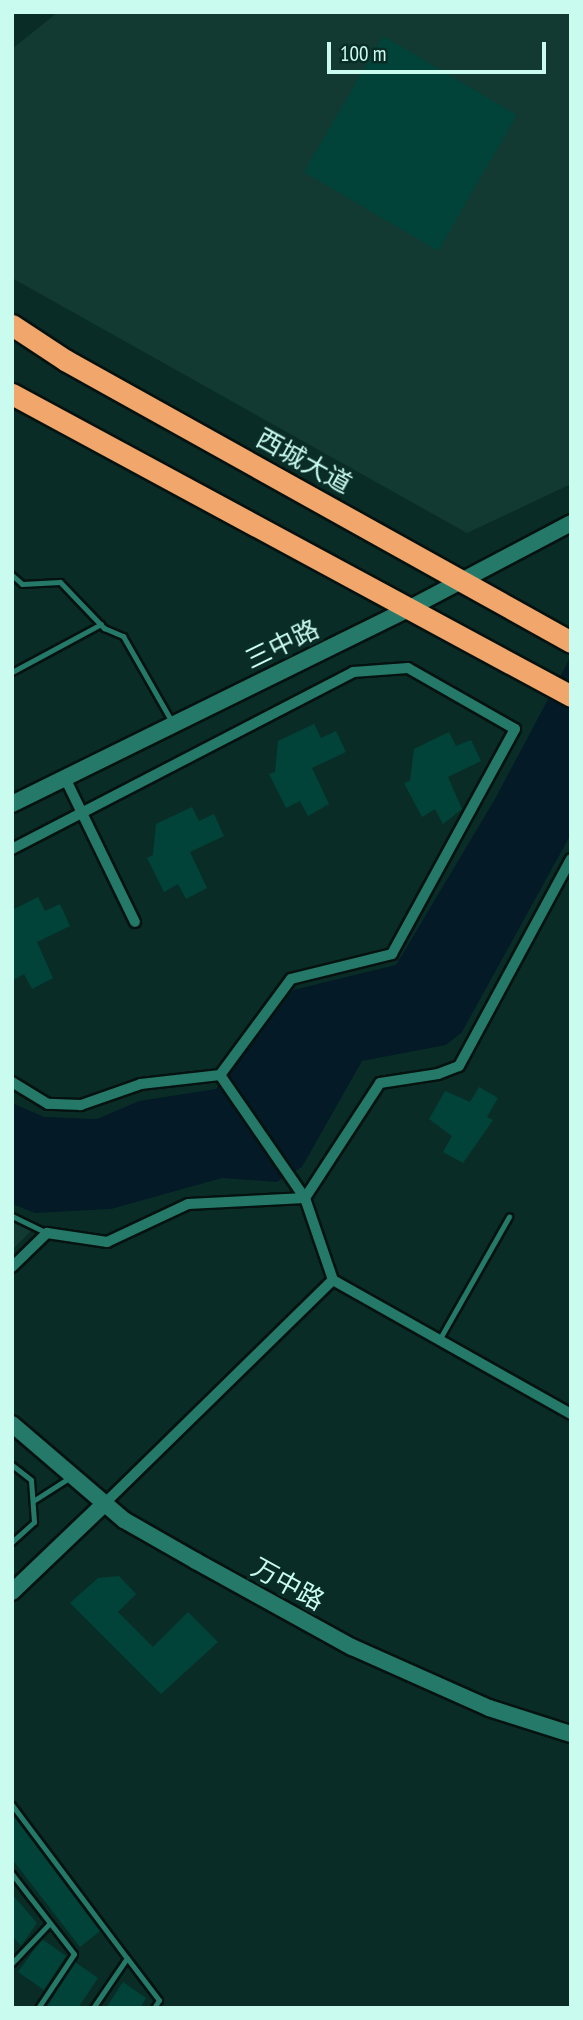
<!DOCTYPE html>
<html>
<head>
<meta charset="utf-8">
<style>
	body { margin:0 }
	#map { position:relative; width:583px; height:2020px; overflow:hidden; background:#092d26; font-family:"PT Sans Narrow","Noto Sans SC",sans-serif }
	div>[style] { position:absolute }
	.built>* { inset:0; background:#123932 }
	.water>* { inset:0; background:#041a27 }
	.building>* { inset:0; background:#014339 }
	.roads { filter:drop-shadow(2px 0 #05120f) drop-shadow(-2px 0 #05120f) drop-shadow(0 2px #05120f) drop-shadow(0 -2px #05120f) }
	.lane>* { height:5px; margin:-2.5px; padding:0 2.5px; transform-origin:2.5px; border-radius:2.5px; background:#247969 }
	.street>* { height:10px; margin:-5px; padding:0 5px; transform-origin:5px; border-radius:5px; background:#247969 }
	.secondary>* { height:16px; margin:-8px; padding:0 8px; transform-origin:8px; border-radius:8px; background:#247969 }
	.highway>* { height:21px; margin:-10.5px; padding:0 10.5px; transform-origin:10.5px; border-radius:10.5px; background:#f1a66c }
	span { translate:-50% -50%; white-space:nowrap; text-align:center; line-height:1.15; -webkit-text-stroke:7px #092d26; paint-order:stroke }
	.street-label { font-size:26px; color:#cafbef }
	.frame { position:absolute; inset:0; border:14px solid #cafbef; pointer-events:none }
	.scale { position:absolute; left:327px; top:42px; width:219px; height:32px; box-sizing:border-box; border:4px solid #cafbef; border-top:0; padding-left:9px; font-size:21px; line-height:24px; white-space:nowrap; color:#cafbef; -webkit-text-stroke:5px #092d26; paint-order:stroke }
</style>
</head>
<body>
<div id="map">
	<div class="built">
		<i style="clip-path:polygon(58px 12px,571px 12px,571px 484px,467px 533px,12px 278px,12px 49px)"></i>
		<i style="clip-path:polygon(12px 1221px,32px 1230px,12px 1250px)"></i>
	</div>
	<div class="water">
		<i style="clip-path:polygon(571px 656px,571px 834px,462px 1032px,446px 1045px,362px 1061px,302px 1167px,277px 1182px,222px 1178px,111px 1209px,35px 1213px,12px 1204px,12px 1103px,44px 1117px,97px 1119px,139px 1101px,216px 1089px,293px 990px,396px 965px,495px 799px)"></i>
	</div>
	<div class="building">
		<i style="clip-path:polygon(383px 36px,517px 115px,438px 251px,304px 172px)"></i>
		<i style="clip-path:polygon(314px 724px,321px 738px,336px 731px,346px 752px,312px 768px,329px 804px,308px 816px,300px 801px,286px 808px,269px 774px,275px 772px,278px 741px)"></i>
		<i style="clip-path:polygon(449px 732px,456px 746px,471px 740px,481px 761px,448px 777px,462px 809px,443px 824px,435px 809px,422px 817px,404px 783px,410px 781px,414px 749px)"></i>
		<i style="clip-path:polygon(192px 807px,199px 821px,214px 814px,224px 836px,190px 852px,207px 888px,186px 899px,178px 884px,164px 892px,147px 858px,153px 855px,156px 824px)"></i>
		<i style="clip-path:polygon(38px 897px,45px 911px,60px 904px,70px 926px,37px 942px,53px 978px,32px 989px,24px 974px,12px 981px,12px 910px)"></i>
		<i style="clip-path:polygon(479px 1087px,498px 1098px,487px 1117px,493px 1120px,463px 1163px,443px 1152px,452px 1136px,429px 1119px,445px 1091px,470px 1102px)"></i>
		<i style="clip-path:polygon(119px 1576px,136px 1594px,118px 1612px,153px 1647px,188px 1612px,218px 1642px,161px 1694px,70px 1603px,98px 1578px)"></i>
		<i style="clip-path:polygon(12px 1814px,100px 1931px,80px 1947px,12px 1859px)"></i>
		<i style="clip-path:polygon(12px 1894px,37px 1923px,21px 1946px,12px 1936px)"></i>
		<i style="clip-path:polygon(42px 1939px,66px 1956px,44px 1990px,18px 1972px)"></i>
		<i style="clip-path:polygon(75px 1962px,98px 1978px,78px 2008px,46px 2008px)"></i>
		<i style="clip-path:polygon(123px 1982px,146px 1998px,140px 2008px,106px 2008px)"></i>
	</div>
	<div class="roads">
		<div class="lane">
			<i style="left:12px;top:575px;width:13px;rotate:42deg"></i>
			<i style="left:22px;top:584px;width:38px;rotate:-3deg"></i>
			<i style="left:60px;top:582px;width:64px;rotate:46.3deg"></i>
			<i style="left:104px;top:628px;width:21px;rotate:23deg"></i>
			<i style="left:123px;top:636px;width:99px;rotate:60.3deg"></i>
			<i style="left:12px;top:672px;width:101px;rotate:-28.3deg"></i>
			<i style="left:12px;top:1216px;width:39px;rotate:26deg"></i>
			<i style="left:439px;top:1340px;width:142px;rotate:-60.4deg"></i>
			<i style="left:12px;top:1465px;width:24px;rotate:38deg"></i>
			<i style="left:31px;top:1480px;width:42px;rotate:85.9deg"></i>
			<i style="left:34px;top:1522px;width:30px;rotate:138deg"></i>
			<i style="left:33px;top:1501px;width:43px;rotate:-32.6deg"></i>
			<i style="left:12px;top:1805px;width:191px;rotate:53.1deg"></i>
			<i style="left:12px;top:1874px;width:101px;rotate:52.2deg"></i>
			<i style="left:74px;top:1954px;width:65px;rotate:123.7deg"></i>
			<i style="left:12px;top:1963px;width:55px;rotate:-46.5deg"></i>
			<i style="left:93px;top:2008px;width:60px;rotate:-55.8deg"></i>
			<i style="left:127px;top:1958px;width:53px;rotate:52.7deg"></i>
			<i style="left:159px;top:2000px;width:9px;rotate:122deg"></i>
		</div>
		<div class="street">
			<i style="left:65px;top:778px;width:160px;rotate:64.1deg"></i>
			<i style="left:12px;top:849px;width:384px;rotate:-27.4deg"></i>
			<i style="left:353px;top:672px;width:55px;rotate:-4.2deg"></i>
			<i style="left:408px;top:668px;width:123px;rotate:29.7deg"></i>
			<i style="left:515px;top:729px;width:256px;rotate:118.7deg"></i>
			<i style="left:392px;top:954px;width:104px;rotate:166.1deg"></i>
			<i style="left:291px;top:979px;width:119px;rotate:126.5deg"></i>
			<i style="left:220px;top:1075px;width:80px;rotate:173.5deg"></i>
			<i style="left:141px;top:1084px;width:64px;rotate:160.7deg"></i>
			<i style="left:81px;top:1105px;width:33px;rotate:-178deg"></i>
			<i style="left:48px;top:1104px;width:42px;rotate:-148.6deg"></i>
			<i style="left:220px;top:1075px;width:150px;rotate:55.4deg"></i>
			<i style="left:12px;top:1267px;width:49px;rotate:-44.2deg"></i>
			<i style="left:47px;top:1233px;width:61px;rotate:8.5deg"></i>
			<i style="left:107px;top:1242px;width:89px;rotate:-25.1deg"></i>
			<i style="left:188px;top:1204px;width:117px;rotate:-2.9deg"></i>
			<i style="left:333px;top:1280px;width:87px;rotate:-108.9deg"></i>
			<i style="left:305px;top:1198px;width:137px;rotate:-56.9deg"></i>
			<i style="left:380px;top:1083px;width:59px;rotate:-8.8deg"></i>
			<i style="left:438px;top:1074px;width:22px;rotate:-21deg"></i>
			<i style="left:459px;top:1066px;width:235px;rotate:-61.6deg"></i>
			<i style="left:104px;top:1504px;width:320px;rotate:-44.4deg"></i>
			<i style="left:333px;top:1280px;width:273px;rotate:29.4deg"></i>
		</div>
		<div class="secondary">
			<i style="left:12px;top:804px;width:441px;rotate:-26.2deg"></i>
			<i style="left:408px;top:609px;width:184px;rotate:-27.8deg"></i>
			<i style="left:12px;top:1424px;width:148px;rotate:40.6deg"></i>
			<i style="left:124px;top:1520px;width:83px;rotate:29.7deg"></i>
			<i style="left:196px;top:1561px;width:178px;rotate:28.9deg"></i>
			<i style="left:352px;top:1647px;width:150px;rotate:24deg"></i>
			<i style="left:489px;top:1708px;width:86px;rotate:17.6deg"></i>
			<i style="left:12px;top:1592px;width:127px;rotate:-43.7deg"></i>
		</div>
		<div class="highway">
			<i style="left:12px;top:325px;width:64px;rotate:33.4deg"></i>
			<i style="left:65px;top:360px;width:579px;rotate:29.13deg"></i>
			<i style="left:12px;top:394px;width:635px;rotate:28.38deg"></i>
		</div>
	</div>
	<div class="street-label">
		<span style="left:304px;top:461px;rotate:29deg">西城大道</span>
		<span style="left:282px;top:644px;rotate:-26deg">三中路</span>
		<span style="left:288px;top:1584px;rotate:29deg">万中路</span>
	</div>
	<div class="frame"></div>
	<div class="scale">100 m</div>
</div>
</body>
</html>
